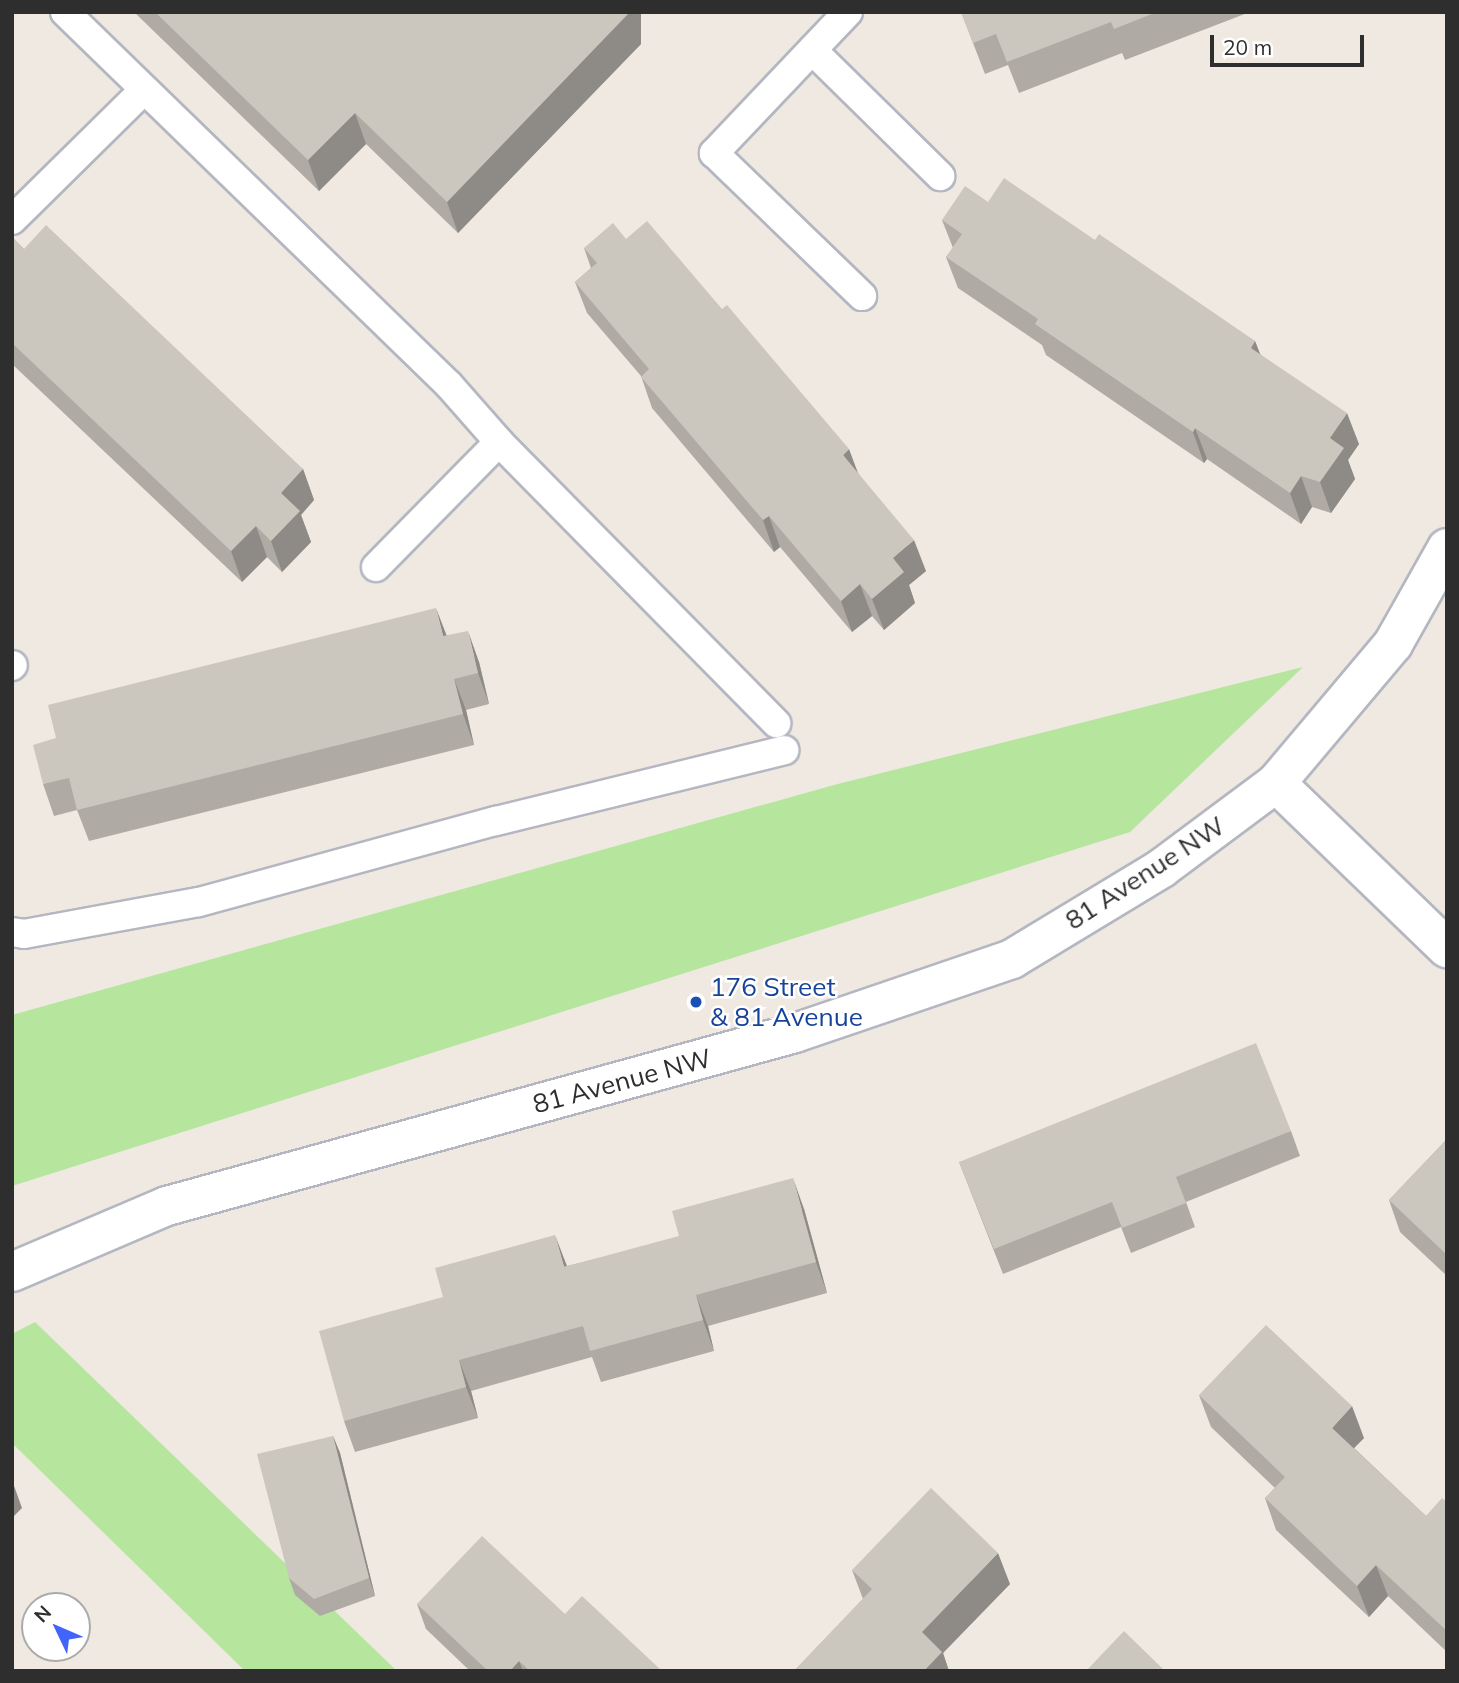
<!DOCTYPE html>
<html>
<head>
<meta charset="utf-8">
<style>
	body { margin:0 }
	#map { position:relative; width:1459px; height:1683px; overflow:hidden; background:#efe9e1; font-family:Mulish,sans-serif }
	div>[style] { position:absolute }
	.green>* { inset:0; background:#b6e59e }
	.roads { filter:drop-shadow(2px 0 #b4b7c1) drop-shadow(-2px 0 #b4b7c1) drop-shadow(0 2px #b4b7c1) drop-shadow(0 -2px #b4b7c1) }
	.lane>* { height:28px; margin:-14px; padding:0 14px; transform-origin:14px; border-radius:14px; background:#fff }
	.street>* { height:38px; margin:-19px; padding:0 19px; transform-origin:19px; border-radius:19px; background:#fff }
	.secondary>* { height:38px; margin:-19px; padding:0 19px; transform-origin:19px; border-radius:19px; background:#fff }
	.wall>* { inset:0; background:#afaba4 }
	.shaded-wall>* { inset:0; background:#8e8b86 }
	.building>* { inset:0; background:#cbc7bf }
	.dots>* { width:19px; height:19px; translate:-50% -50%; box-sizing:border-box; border:4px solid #fff; border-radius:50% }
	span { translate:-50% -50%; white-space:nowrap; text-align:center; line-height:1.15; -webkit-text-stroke:5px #fff; paint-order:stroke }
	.street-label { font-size:26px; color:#2e2e2e }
	.transit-label { font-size:26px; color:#164399 }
	.left { translate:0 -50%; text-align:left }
	.frame { position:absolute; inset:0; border:14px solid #2e2e2e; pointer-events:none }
	.north { position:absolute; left:21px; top:1592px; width:70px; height:70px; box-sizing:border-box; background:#fff; border:2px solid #ababab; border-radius:50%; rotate:314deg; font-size:19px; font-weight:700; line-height:28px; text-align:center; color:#2e2e2e }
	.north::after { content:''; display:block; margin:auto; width:24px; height:32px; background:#4264fb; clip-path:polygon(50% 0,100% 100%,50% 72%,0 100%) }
	.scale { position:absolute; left:1210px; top:35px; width:154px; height:32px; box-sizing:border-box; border:4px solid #2e2e2e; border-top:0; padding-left:9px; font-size:21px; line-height:24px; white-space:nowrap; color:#2e2e2e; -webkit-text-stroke:5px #fff; paint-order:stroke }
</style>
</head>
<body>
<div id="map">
	<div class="green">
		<i style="clip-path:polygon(1303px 667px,1130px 832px,12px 1186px,12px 1015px,834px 785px)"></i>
		<i style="clip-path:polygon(35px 1322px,397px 1671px,245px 1671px,12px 1443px,12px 1334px)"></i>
	</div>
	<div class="roads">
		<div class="lane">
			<i style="left:65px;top:12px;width:535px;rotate:44.17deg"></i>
			<i style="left:449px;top:385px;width:76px;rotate:48.7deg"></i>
			<i style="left:499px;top:442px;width:395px;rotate:45.4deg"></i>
			<i style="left:848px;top:12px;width:195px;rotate:133.5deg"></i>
			<i style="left:714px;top:153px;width:206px;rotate:44deg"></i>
			<i style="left:812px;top:50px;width:180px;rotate:44.5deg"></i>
			<i style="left:12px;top:220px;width:185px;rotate:-44.6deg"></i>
			<i style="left:376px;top:567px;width:175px;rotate:-45.5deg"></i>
			<i style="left:12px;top:666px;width:1px;rotate:-45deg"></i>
			<i style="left:12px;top:932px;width:12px;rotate:9deg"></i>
			<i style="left:24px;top:934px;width:178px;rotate:-10.4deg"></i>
			<i style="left:199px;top:902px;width:308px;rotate:-15.3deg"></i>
			<i style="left:496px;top:821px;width:297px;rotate:-13.8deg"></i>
		</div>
		<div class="street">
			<i style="left:1276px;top:783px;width:238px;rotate:44deg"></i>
		</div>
		<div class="secondary">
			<i style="left:12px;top:1272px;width:168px;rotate:-23.1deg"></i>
			<i style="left:167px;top:1206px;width:651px;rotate:-15.4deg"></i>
			<i style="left:795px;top:1033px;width:229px;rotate:-18.8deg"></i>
			<i style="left:1012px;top:959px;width:175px;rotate:-31.2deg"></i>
			<i style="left:1162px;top:868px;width:142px;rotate:-36.7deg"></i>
			<i style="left:1276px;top:783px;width:182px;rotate:-49.9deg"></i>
			<i style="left:1393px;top:644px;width:110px;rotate:-60.6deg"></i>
		</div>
	</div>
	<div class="wall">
		<i style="clip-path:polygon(134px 12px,641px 12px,641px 44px,458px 233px,366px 144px,319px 191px)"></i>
		<i style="clip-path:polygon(961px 12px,1250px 12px,1125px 60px,1122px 53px,1019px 93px,1008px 65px,985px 74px)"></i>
		<i style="clip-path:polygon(988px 202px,1095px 240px,1255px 341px,1260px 354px,1359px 444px,1348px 460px,1355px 479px,1331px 513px,1312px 507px,1301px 524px,1207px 459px,1204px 463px,1046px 355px,1042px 345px,958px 288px,946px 257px,953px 248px,942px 220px)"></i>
		<i style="clip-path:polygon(12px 237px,24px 249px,303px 469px,314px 500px,301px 515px,311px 542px,282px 572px,267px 557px,242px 582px,12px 364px)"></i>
		<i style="clip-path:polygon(626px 239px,858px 473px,926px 571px,909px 585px,915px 603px,884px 630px,872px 616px,852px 632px,780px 547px,774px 552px,652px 408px,641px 376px,587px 313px,575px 282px,591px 268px,584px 248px)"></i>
		<i style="clip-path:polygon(447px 635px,479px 662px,489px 704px,466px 710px,474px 745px,89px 841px,77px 810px,54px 816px,43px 784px)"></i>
		<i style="clip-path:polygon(1291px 1131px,1300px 1156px,1186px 1202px,1195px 1227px,1131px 1253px,1121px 1227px,1003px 1274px,959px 1162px)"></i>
		<i style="clip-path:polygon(1447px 1139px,1447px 1276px,1400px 1232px,1389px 1200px)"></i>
		<i style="clip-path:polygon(804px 1209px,827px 1293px,708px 1326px,714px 1351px,601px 1382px,592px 1357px,471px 1391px,478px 1418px,355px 1452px,344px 1421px,567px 1266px)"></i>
		<i style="clip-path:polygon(1199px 1395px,1364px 1438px,1354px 1448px,1426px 1516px,1447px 1502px,1447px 1652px,1388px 1596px,1369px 1617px,1276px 1530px,1265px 1498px,1275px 1488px,1211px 1427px)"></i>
		<i style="clip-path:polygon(333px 1436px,340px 1453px,375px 1596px,320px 1616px,295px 1595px,289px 1578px)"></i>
		<i style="clip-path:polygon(852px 1570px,1010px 1584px,943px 1653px,949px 1671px,794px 1671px,863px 1599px)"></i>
		<i style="clip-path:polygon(417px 1604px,565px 1614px,662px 1671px,470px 1671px,426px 1629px)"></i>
	</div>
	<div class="shaded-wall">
		<i style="clip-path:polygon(629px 12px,641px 12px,641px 44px,458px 233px,447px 202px)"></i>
		<i style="clip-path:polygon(355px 113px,366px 144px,319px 191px,308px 160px)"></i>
		<i style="clip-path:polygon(1255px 341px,1267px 372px,1251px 348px)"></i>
		<i style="clip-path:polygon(1347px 413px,1359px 444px,1348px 460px,1355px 479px,1331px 513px,1320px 482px,1330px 438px)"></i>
		<i style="clip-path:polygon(1195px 428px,1207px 459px,1204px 463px,1193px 432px)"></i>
		<i style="clip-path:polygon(849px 449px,861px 481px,843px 455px)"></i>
		<i style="clip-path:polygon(303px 469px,314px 500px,301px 515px,311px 542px,282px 572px,271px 541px,281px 493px)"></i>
		<i style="clip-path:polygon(1301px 476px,1312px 507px,1301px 524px,1290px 493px)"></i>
		<i style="clip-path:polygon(769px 516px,780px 547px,774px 552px,763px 520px)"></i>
		<i style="clip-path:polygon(256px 526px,267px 557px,242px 582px,231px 551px)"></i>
		<i style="clip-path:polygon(914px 540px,926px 571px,909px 585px,915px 603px,884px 630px,872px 599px,893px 558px)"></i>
		<i style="clip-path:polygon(860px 584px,872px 616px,852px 632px,841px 601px)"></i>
		<i style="clip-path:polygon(436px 608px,448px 639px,443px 636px)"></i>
		<i style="clip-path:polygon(468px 631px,479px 662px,489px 704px,478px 673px)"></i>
		<i style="clip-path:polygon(454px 679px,466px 710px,474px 745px,463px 714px)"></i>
		<i style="clip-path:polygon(793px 1178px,804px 1209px,827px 1293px,816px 1262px)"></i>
		<i style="clip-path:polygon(555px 1235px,567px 1266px,564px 1267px)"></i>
		<i style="clip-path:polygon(696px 1295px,708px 1326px,714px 1351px,703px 1320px)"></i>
		<i style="clip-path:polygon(459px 1360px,471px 1391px,478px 1418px,466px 1387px)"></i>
		<i style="clip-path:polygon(1352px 1406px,1364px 1438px,1343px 1459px,1332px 1428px)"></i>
		<i style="clip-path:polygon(333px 1436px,340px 1453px,375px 1596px,369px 1578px)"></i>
		<i style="clip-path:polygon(13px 1483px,22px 1508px,12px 1518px,12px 1484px)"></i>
		<i style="clip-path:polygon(998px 1553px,1010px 1584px,943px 1653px,949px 1671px,924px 1671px,922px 1632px)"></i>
		<i style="clip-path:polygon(1376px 1565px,1388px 1596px,1369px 1617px,1357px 1586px)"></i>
		<i style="clip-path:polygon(519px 1661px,523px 1671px,510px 1671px)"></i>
	</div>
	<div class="building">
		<i style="clip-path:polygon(155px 12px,629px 12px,629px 13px,447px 202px,355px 113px,308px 160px)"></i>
		<i style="clip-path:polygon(961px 12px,1157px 12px,1114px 29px,1111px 22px,1007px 62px,996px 34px,973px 43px)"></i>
		<i style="clip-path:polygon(1004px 178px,1095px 240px,1099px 234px,1255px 341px,1251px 348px,1347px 413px,1330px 438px,1344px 448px,1320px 482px,1301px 476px,1290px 493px,1195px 428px,1193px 432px,1035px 324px,1038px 319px,946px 257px,962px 234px,942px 220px,965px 186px,988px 202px)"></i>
		<i style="clip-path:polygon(647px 221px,722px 309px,727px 305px,849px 449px,843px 455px,914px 540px,893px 558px,904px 572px,872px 599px,860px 584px,841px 601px,769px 516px,763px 520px,641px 377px,649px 369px,575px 282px,597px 263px,584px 248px,613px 223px,626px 239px)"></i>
		<i style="clip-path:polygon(46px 225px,303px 469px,281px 493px,300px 511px,271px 541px,256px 526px,231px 551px,12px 343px,12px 237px,24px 249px)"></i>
		<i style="clip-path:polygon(436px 608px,443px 636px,468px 631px,478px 673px,454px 679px,463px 714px,77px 810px,69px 778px,43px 784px,33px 745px,56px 738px,48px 705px)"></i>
		<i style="clip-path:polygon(1256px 1043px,1291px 1131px,1176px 1177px,1186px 1203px,1122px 1228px,1112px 1202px,994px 1249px,959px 1162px)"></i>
		<i style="clip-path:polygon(1447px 1139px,1447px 1255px,1389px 1200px)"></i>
		<i style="clip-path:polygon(793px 1178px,816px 1262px,696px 1295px,703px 1320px,590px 1351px,583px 1326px,459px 1360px,466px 1387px,344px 1421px,319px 1331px,443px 1297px,435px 1268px,555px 1235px,564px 1267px,679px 1236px,672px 1211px)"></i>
		<i style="clip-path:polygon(1266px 1325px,1352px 1406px,1332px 1428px,1426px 1516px,1442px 1498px,1447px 1502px,1447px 1631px,1376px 1565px,1357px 1586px,1265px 1498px,1285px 1477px,1199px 1395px)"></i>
		<i style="clip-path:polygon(333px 1436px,369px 1578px,314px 1599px,289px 1578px,257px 1454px)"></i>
		<i style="clip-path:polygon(931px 1488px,998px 1553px,922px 1632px,942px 1652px,924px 1671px,794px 1671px,872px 1589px,852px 1570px)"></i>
		<i style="clip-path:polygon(482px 1536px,565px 1614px,582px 1596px,662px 1671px,530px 1671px,519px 1661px,510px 1671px,488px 1671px,417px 1604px)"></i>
		<i style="clip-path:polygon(1124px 1631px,1165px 1671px,1086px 1671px)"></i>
	</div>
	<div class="dots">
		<i style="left:696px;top:1002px;background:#1a4fb4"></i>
	</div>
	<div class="street-label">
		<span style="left:1145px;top:873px;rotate:-33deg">81 Avenue NW</span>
		<span style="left:622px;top:1081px;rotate:-15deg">81 Avenue NW</span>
	</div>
	<div class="transit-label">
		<span class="left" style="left:710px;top:1002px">176 Street<br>&amp; 81 Avenue</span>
	</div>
	<div class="frame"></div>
	<div class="north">N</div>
	<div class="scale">20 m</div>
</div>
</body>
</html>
